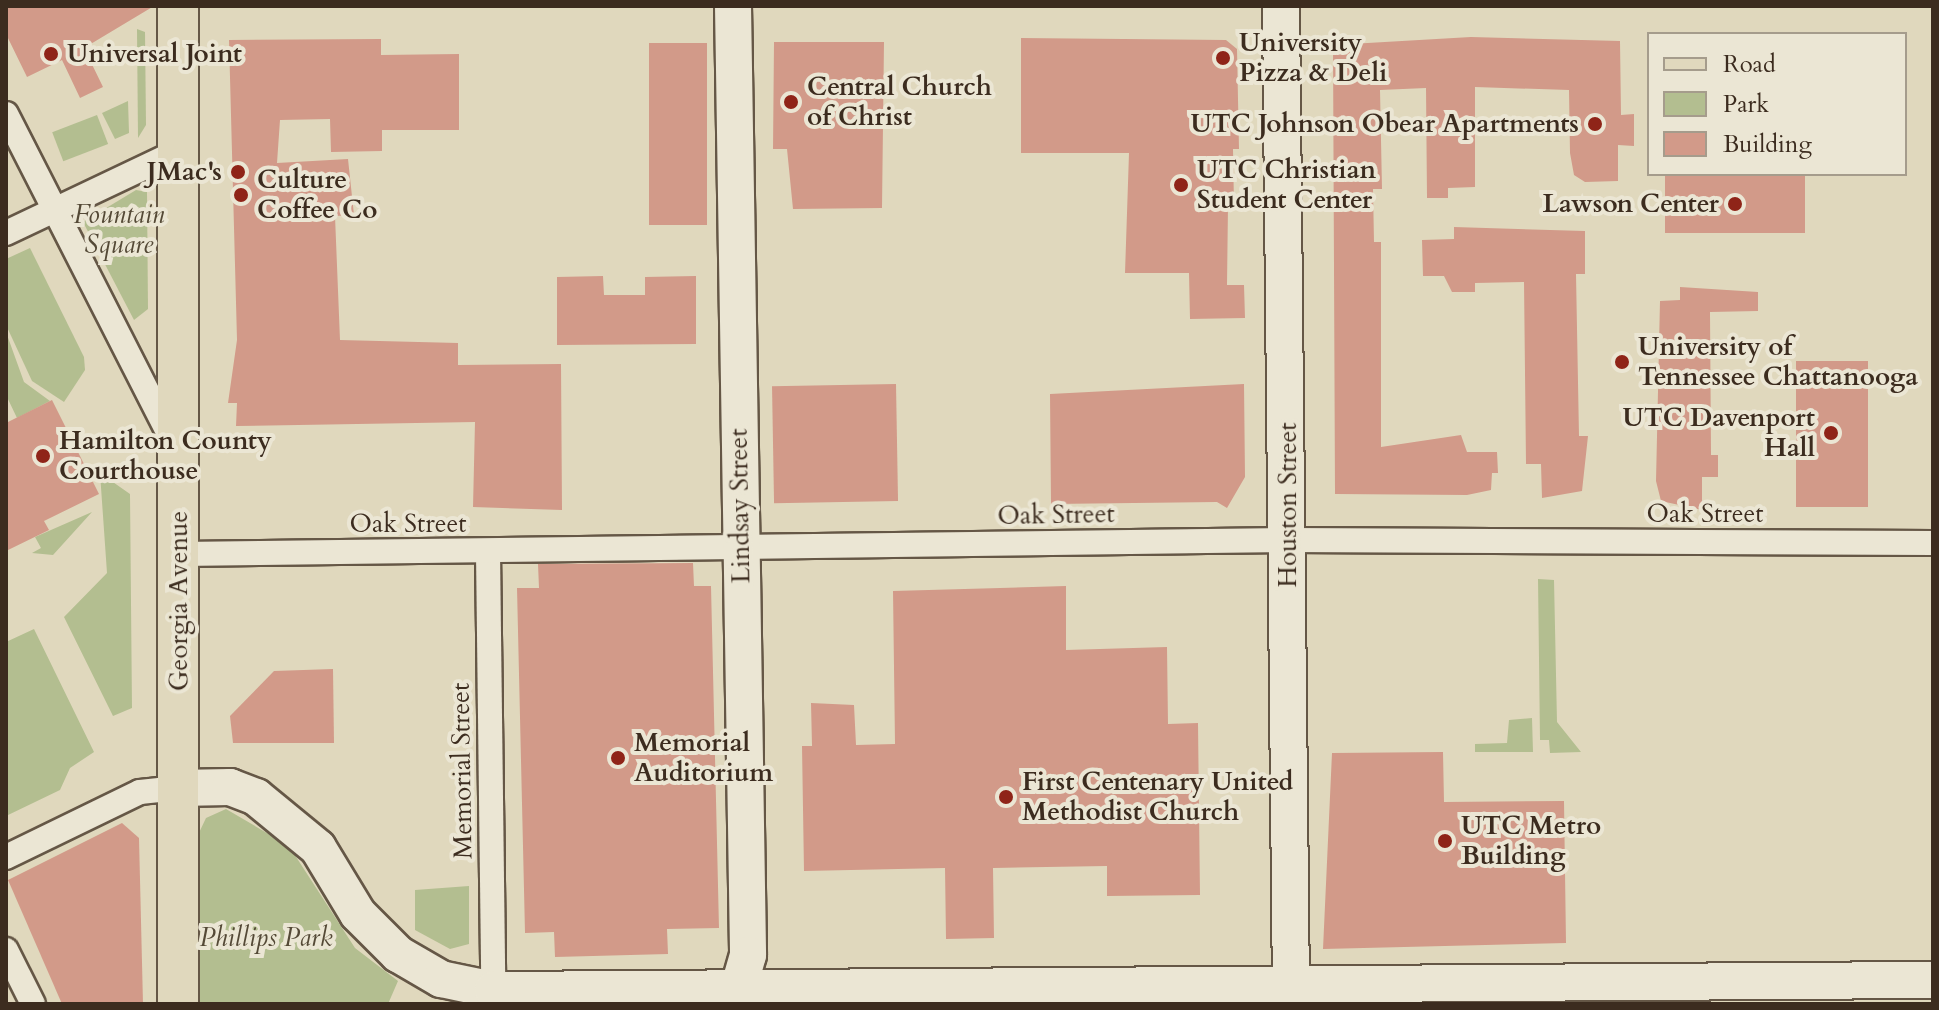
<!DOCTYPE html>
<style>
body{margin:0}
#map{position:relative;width:1939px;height:1010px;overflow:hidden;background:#e0d8bd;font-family:Cardo,serif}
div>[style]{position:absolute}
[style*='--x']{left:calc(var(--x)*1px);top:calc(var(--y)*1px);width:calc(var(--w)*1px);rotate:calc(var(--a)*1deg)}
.green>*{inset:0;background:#b3be90;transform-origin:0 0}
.building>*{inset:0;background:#d29a89;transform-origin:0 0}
.roads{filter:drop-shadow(2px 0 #655746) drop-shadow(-2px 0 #655746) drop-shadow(0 2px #655746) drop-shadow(0 -2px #655746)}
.street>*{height:24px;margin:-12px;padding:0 12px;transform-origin:12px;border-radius:12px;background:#ebe6d4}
.secondary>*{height:36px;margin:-18px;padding:0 18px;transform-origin:18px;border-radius:18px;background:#ebe6d4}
.primary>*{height:40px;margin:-20px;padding:0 20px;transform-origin:20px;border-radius:20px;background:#e0d8bd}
.dots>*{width:22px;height:22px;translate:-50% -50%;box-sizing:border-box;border:4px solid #ebe6d4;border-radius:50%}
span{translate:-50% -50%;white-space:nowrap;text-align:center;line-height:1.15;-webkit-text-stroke:8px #ebe6d4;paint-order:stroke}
.poi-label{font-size:26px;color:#3c2c1f;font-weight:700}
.left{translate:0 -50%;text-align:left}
.right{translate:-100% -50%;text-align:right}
.park-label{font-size:26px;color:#544936;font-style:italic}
.street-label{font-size:26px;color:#3c2c1f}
.frame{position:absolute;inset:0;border:8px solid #3c2c1f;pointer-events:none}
.legend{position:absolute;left:1647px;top:32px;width:260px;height:144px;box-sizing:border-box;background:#ebe6d4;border:2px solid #a59c8c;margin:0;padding:10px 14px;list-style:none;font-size:24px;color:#3c2c1f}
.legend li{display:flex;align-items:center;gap:16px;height:40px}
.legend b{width:40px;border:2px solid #a59c8c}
</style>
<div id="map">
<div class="green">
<div style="clip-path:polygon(137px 29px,145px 32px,146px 125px,138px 138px)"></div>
<div style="clip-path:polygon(128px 101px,129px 133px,115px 139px,102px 113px)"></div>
<div style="left:97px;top:115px;width:31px;height:48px;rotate:69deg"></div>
<div style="clip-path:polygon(136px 190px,147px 192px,148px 309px,134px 320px,83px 222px)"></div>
<div style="clip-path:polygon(30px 248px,84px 357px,85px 370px,64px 402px,32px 381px,6px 325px,6px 259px)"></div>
<div style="clip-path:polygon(6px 332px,24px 382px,50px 401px,17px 418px,6px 395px)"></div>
<div style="clip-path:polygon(100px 473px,130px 494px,132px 708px,113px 716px,64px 617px,107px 573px)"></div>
<div style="clip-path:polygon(92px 512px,53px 555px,32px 553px,41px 548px,35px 537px)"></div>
<div style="clip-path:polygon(1538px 579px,1554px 580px,1557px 722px,1581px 752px,1550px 753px,1549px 740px,1540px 740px)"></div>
<div style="clip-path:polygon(34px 629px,94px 752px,70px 768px,60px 790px,6px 816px,6px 642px)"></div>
<div style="clip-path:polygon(1532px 718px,1533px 752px,1475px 752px,1475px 744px,1507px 743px,1509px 720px)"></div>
<div style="clip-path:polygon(226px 809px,289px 846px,355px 948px,398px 981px,388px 1004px,194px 1004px,197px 837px,206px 818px)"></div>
<div style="clip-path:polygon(469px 886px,469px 944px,450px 949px,415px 930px,415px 890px)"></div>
</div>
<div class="building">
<div style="clip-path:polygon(6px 6px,154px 6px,84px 48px,103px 87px,80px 98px,62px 60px,27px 77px,6px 34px)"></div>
<div style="clip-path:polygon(1471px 37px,1620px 41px,1621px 115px,1634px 114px,1634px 146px,1618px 145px,1618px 181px,1585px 182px,1574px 175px,1570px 153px,1569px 90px,1475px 87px,1475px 187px,1448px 188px,1448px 198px,1427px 198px,1426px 88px,1380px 90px,1382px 189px,1373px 189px,1374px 242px,1381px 242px,1381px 447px,1461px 435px,1467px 452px,1497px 452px,1498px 473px,1492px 473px,1491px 490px,1467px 495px,1335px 494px,1333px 45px)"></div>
<div style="clip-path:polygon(1021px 38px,1226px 40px,1237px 49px,1239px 149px,1233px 149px,1234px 206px,1228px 206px,1227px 285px,1244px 285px,1245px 318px,1190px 319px,1189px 273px,1125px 273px,1129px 153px,1021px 153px)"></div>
<div style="clip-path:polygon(381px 39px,381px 55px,459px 54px,459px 130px,382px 130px,382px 151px,331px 152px,330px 119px,280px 120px,277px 163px,348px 159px,354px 215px,335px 216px,340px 340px,458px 343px,458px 365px,561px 364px,562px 510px,473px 507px,475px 422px,236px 426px,237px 403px,228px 403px,237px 340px,229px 40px)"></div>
<div style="clip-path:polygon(774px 42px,884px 42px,882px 208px,793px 209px,787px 149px,773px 149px)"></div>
<div style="left:649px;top:43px;width:58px;height:182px"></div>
<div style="left:1665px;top:174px;width:140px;height:59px"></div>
<div style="clip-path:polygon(1454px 227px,1585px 231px,1585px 274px,1576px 274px,1579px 436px,1588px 436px,1582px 491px,1542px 498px,1541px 464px,1526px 464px,1524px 282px,1475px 283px,1475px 292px,1452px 292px,1444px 276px,1423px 276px,1422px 240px,1454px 239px)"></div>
<div style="clip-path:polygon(603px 276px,604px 295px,645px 295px,645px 277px,696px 276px,696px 344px,557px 345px,557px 277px)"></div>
<div style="clip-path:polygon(1680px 287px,1758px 292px,1758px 311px,1710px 312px,1711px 455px,1718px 455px,1718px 477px,1702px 477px,1702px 510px,1661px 501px,1656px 481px,1660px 301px,1680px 300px)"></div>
<div style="left:1796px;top:361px;width:72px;height:146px"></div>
<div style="left:896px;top:384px;width:117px;height:124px;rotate:89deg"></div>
<div style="clip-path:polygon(1244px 384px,1245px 477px,1227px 508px,1217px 502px,1051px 504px,1050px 394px)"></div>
<div style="clip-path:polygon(52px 400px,99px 494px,44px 521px,49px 530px,6px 551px,6px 423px)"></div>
<div style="clip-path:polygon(693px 563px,694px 586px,711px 586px,719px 928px,667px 929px,668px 954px,555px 957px,554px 932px,525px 933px,517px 588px,539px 588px,538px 564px)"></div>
<div style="clip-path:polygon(1066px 586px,1066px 650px,1167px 647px,1168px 724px,1198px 723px,1200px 895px,1107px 896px,1107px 866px,993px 868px,994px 938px,946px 939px,945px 868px,804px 871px,802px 746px,812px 746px,811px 703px,854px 705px,856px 745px,895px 744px,893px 591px)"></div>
<div style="clip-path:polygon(333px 669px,334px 743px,233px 743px,230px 716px,274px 671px)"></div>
<div style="clip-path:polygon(1443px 752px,1444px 802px,1564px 801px,1566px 943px,1323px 949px,1332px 753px)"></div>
<div style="clip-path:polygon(122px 823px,139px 838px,143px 1004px,62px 1004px,8px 880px)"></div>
</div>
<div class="roads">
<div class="street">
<div style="--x:6;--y:114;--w:366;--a:63"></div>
<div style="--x:6;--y:233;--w:191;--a:-25.4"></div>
<div style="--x:488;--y:552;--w:438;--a:89.3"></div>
<div style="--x:180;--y:554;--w:1108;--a:-0.72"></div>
<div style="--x:1288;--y:540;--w:645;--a:0.27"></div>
<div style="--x:6;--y:857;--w:149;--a:-25.9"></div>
<div style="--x:140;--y:792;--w:38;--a:-6"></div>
<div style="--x:6;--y:950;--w:60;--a:63.4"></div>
</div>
<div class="secondary">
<div style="--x:733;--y:6;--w:949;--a:89.09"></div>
<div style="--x:748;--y:955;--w:51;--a:105.9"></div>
<div style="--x:1281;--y:6;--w:980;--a:89.42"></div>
<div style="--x:178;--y:788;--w:52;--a:-1.1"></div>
<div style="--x:230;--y:787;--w:28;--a:21"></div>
<div style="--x:256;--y:797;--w:80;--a:39.4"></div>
<div style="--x:318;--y:848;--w:77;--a:58.8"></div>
<div style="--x:358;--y:914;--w:57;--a:45"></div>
<div style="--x:398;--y:954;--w:50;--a:30.2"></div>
<div style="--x:441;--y:979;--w:53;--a:11.9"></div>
<div style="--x:493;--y:990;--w:1440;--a:-0.4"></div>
</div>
<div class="primary">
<div style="--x:178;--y:1004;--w:998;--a:-90"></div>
</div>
</div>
<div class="dots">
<div style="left:51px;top:54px;background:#8f2418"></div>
<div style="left:1223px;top:58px;background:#8f2418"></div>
<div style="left:791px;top:102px;background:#8f2418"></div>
<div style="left:1595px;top:124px;background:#8f2418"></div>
<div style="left:238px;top:172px;background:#8f2418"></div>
<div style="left:1181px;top:185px;background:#8f2418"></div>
<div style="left:241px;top:195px;background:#8f2418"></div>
<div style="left:1735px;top:204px;background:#8f2418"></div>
<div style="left:1622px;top:362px;background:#8f2418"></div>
<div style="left:1831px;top:433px;background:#8f2418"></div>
<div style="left:43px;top:456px;background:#8f2418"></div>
<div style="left:618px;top:758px;background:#8f2418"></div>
<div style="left:1006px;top:797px;background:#8f2418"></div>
<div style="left:1445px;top:841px;background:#8f2418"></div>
</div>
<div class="poi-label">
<span class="left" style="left:1239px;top:58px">University<br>Pizza &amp; Deli</span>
<span class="left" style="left:67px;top:54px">Universal Joint</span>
<span class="left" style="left:807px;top:102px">Central Church<br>of Christ</span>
<span class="right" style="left:1579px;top:124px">UTC Johnson Obear Apartments</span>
<span class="left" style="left:1197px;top:185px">UTC Christian<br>Student Center</span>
<span class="right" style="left:222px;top:172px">JMac's</span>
<span class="left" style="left:257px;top:195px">Culture<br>Coffee Co</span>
<span class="right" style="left:1719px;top:204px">Lawson Center</span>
<span class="left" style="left:1638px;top:362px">University of<br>Tennessee Chattanooga</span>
<span class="right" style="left:1815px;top:433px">UTC Davenport<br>Hall</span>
<span class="left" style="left:59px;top:456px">Hamilton County<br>Courthouse</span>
<span class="left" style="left:634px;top:758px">Memorial<br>Auditorium</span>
<span class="left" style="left:1022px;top:797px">First Centenary United<br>Methodist Church</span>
<span class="left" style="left:1461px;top:841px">UTC Metro<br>Building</span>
</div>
<div class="park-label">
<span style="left:119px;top:230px">Fountain<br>Square</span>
<span style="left:266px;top:938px">Phillips Park</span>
</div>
<div class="street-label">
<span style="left:1288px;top:505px;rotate:-90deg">Houston Street</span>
<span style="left:740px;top:506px;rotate:-91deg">Lindsay Street</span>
<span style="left:1705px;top:514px">Oak Street</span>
<span style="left:1056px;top:515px;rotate:-1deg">Oak Street</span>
<span style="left:408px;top:524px">Oak Street</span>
<span style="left:179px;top:601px;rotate:-90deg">Georgia Avenue</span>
<span style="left:462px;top:771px;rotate:-91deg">Memorial Street</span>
</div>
<div class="frame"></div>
<ul class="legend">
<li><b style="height:10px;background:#e0d8bd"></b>Road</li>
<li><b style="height:22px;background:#b3be90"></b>Park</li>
<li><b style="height:22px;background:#d29a89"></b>Building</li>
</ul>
</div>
